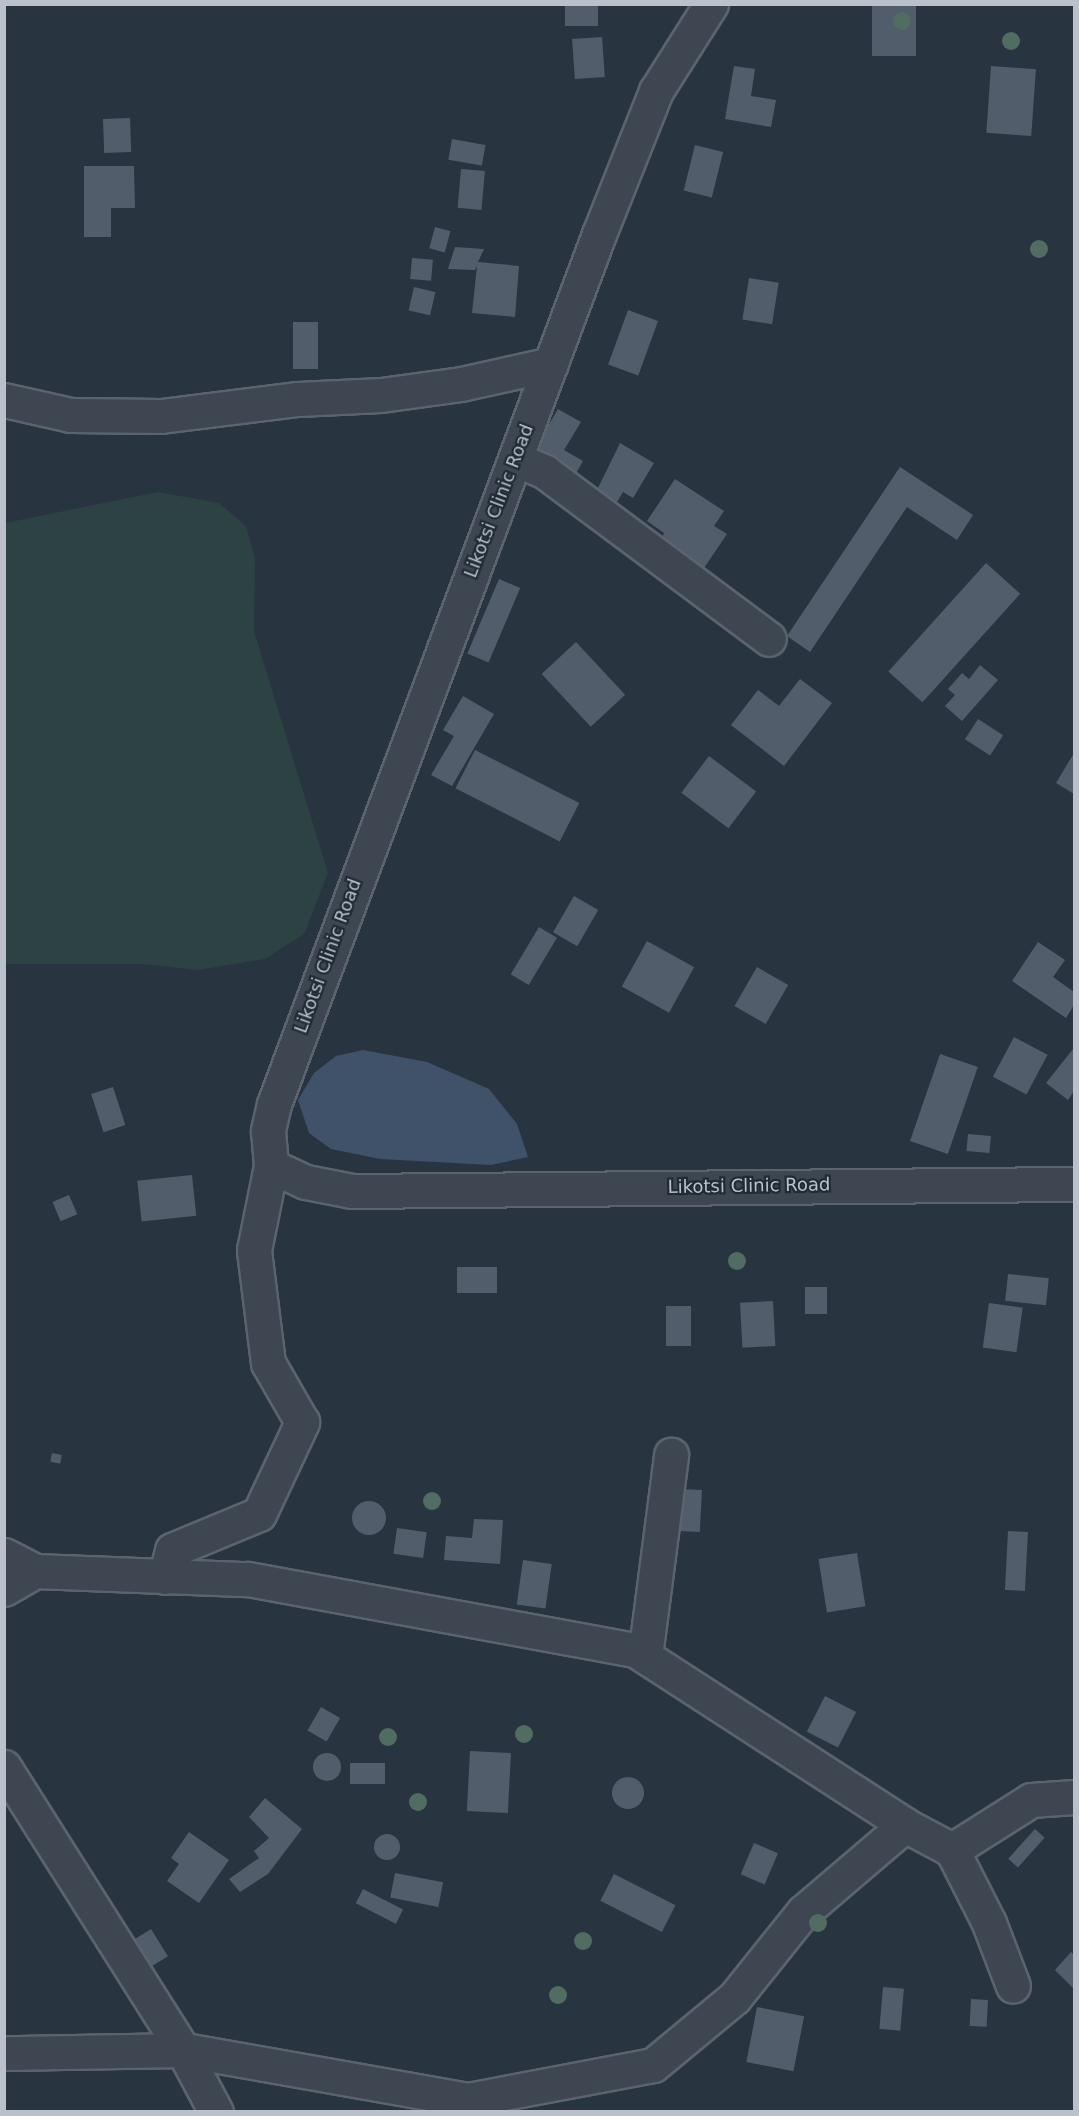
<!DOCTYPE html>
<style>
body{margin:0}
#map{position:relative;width:1079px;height:2116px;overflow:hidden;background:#293441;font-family:"DejaVu Sans",sans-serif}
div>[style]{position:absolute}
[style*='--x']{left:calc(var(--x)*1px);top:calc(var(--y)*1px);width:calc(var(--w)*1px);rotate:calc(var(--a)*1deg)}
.green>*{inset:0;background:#2c4243}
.water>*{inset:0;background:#405269}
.building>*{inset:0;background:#525d6c;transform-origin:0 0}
.round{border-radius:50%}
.roads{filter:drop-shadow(2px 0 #5b646e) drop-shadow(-2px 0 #5b646e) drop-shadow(0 2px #5b646e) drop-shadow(0 -2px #5b646e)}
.minor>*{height:33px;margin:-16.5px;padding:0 16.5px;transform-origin:16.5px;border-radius:16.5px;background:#3d4651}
.trees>*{width:18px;height:18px;margin:-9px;border-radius:50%;background:#516c60}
span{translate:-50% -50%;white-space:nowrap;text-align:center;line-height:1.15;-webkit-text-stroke:4.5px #212b36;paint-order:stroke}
.street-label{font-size:18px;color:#bac1cb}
.frame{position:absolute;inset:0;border:6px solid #bac1cb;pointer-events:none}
</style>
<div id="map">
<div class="green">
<div style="clip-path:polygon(158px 492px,219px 503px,246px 526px,255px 559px,254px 631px,328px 873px,304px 934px,265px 959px,198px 970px,142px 964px,5px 964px,5px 523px)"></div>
</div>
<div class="water">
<div style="clip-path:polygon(363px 1050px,427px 1062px,489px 1089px,517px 1124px,528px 1157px,491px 1165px,380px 1159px,331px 1149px,309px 1133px,298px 1100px,314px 1073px,336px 1056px)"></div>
</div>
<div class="building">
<div style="left:565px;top:4px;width:33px;height:22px"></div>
<div style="left:872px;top:4px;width:44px;height:52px"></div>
<div style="left:602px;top:37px;width:40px;height:30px;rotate:86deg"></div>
<div style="clip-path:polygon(734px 66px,755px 69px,751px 96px,776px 100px,771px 127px,725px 119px)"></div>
<div style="left:991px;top:66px;width:45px;height:67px;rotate:4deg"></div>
<div style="left:130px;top:118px;width:34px;height:27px;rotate:88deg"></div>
<div style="left:452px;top:139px;width:34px;height:21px;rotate:10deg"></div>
<div style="left:695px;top:145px;width:29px;height:47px;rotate:14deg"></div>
<div style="clip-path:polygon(84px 166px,134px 166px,135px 208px,111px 208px,111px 237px,84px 237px)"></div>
<div style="left:461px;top:169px;width:24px;height:39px;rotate:5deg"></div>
<div style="left:435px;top:227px;width:16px;height:22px;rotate:15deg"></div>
<div style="clip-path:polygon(455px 247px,484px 249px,478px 262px,519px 266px,515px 317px,472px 313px,477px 266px,475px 270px,448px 269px)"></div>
<div style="left:412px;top:258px;width:21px;height:21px;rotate:5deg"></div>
<div style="left:749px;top:278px;width:30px;height:42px;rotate:9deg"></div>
<div style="left:414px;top:287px;width:22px;height:24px;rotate:13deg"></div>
<div style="left:628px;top:310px;width:32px;height:58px;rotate:20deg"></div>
<div style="left:293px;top:322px;width:25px;height:47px"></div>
<div style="clip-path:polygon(558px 409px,581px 422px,564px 450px,583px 461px,573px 479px,531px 455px)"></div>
<div style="clip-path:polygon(620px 443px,654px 463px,633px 498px,623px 492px,616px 504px,596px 492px)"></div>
<div style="clip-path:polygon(900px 467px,973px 515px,957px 540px,907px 507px,810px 652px,787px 636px)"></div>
<div style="clip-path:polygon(675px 479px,724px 511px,714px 526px,727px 534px,704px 568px,661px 539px,664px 533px,647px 521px)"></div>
<div style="left:986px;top:563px;width:46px;height:146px;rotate:42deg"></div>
<div style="left:499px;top:579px;width:23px;height:81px;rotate:23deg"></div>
<div style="left:576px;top:642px;width:72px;height:47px;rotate:47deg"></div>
<div style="clip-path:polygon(980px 665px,998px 680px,962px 721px,945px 706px,955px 695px,948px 689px,962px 673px,969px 679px)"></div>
<div style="clip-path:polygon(800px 679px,832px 703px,784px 766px,731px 725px,758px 690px,779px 706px)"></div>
<div style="clip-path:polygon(463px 696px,494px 714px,452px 786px,431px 775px,454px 736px,443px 730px)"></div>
<div style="left:978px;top:719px;width:30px;height:24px;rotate:33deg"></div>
<div style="left:475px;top:750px;width:117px;height:43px;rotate:27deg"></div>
<div style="clip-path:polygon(1074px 753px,1074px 794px,1056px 783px)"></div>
<div style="left:709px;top:756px;width:59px;height:46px;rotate:37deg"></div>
<div style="left:574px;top:896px;width:28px;height:42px;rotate:30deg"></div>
<div style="left:539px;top:927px;width:21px;height:55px;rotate:31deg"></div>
<div style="left:647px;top:941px;width:54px;height:52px;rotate:29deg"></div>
<div style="clip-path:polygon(1038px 942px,1065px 960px,1053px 977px,1074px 992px,1074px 1005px,1066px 1018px,1012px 981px)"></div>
<div style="left:757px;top:967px;width:36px;height:45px;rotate:30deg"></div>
<div style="left:1014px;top:1037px;width:38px;height:45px;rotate:28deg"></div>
<div style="clip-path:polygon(1073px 1049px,1074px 1091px,1068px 1100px,1046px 1083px)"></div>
<div style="left:940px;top:1054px;width:40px;height:92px;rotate:19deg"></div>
<div style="left:113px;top:1087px;width:40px;height:23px;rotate:72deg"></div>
<div style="left:968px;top:1134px;width:23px;height:17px;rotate:5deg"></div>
<div style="left:192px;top:1175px;width:41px;height:55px;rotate:84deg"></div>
<div style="left:69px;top:1195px;width:21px;height:18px;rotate:67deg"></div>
<div style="left:457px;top:1267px;width:40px;height:26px"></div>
<div style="left:1008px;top:1274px;width:41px;height:27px;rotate:6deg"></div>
<div style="left:805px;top:1287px;width:22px;height:27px"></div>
<div style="left:773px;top:1301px;width:45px;height:33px;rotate:87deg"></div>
<div style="left:989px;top:1303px;width:34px;height:45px;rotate:8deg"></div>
<div style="left:666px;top:1306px;width:25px;height:40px"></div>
<div style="left:52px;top:1453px;width:10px;height:9px;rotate:11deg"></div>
<div style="left:681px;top:1489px;width:21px;height:42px;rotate:3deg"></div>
<div class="round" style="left:352px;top:1501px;width:34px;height:34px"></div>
<div style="clip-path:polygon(474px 1519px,503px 1520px,500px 1564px,444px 1560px,446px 1536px,472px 1538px)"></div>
<div style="left:397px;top:1528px;width:30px;height:26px;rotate:8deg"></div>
<div style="left:1008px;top:1531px;width:20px;height:59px;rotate:3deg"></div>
<div style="left:857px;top:1553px;width:54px;height:39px;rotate:81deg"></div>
<div style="left:523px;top:1560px;width:29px;height:45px;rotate:8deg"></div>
<div style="left:825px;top:1696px;width:35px;height:40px;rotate:27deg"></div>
<div style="left:321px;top:1707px;width:22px;height:27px;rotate:30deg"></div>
<div style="left:470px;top:1751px;width:41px;height:60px;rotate:3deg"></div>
<div class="round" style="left:313px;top:1753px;width:28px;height:28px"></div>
<div style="left:350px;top:1763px;width:35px;height:21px"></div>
<div class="round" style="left:612px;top:1777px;width:32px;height:32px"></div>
<div style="clip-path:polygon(265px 1798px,302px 1829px,268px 1874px,240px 1892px,229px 1879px,259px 1858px,254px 1851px,269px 1838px,249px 1817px)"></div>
<div style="left:1035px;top:1829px;width:13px;height:40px;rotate:42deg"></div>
<div style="clip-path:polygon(189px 1832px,229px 1860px,199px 1903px,167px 1881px,179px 1864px,171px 1858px)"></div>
<div class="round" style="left:374px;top:1834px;width:26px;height:26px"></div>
<div style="left:754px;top:1843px;width:26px;height:34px;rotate:23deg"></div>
<div style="left:395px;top:1873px;width:49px;height:25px;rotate:11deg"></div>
<div style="left:614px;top:1874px;width:69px;height:30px;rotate:27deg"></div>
<div style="left:363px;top:1889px;width:45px;height:16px;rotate:27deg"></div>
<div style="left:151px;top:1929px;width:32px;height:22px;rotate:58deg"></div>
<div style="clip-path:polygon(1071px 1952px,1074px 1955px,1074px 1989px,1055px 1970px)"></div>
<div style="left:883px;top:1987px;width:21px;height:42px;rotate:5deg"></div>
<div style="left:971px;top:1999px;width:17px;height:27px;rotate:3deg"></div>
<div style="left:757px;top:2007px;width:48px;height:56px;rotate:11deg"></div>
</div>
<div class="roads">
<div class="minor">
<div style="--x:711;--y:4;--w:103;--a:122.3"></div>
<div style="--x:656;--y:91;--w:154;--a:111.7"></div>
<div style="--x:599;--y:234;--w:929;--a:110.48"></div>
<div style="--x:274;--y:1104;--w:28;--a:103"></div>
<div style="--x:268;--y:1131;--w:35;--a:85"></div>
<div style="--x:271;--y:1166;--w:38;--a:25"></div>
<div style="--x:306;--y:1182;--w:47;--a:11.1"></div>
<div style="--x:352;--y:1191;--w:722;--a:-0.56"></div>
<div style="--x:4;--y:400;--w:69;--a:12.6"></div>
<div style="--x:71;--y:415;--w:90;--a:0.6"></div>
<div style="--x:161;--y:416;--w:138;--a:-7.1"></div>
<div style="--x:298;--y:399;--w:83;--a:-2.8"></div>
<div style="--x:381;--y:395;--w:81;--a:-7.8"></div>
<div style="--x:461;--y:384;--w:92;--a:-12.5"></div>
<div style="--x:515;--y:459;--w:33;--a:23"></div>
<div style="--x:545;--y:472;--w:279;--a:36.7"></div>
<div style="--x:4;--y:1555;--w:35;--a:27"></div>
<div style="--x:35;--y:1571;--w:213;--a:2.2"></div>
<div style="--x:248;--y:1579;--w:393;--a:10.4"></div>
<div style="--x:635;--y:1650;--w:322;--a:32.9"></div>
<div style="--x:905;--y:1825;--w:134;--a:139.5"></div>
<div style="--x:803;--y:1912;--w:110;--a:128.7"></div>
<div style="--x:734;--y:1998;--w:105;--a:140.4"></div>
<div style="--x:653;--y:2065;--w:188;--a:169.3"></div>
<div style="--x:468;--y:2100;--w:289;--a:-170"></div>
<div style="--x:183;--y:2050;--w:179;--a:179"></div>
<div style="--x:165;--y:1577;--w:28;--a:-75"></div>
<div style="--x:172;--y:1550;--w:94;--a:-22.5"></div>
<div style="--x:259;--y:1514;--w:102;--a:-64.9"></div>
<div style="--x:302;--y:1422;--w:68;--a:-120"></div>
<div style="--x:268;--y:1363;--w:114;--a:-97.1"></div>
<div style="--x:254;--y:1250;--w:86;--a:-78.6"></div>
<div style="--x:4;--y:1589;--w:36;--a:-30"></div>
<div style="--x:645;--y:1656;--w:203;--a:-82.6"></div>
<div style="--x:4;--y:1767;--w:335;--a:57.7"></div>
<div style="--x:183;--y:2050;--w:70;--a:62"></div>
<div style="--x:905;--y:1825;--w:53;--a:28"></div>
<div style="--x:952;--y:1850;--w:82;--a:63.1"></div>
<div style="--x:989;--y:1923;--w:67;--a:69.1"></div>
<div style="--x:952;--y:1850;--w:93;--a:-32.3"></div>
<div style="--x:1031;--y:1800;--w:43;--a:-4"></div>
</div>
</div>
<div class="trees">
<div style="left:902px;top:21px"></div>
<div style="left:1011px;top:41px"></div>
<div style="left:1039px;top:249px"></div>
<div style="left:737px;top:1261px"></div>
<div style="left:432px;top:1501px"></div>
<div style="left:524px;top:1734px"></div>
<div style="left:388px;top:1737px"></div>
<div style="left:418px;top:1802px"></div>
<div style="left:818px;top:1923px"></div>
<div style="left:583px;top:1941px"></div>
<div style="left:558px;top:1995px"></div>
</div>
<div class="street-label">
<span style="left:499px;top:501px;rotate:-69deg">Likotsi Clinic Road</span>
<span style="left:328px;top:956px;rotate:-70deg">Likotsi Clinic Road</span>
<span style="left:749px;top:1186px;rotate:-1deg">Likotsi Clinic Road</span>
</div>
<div class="frame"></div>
</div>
